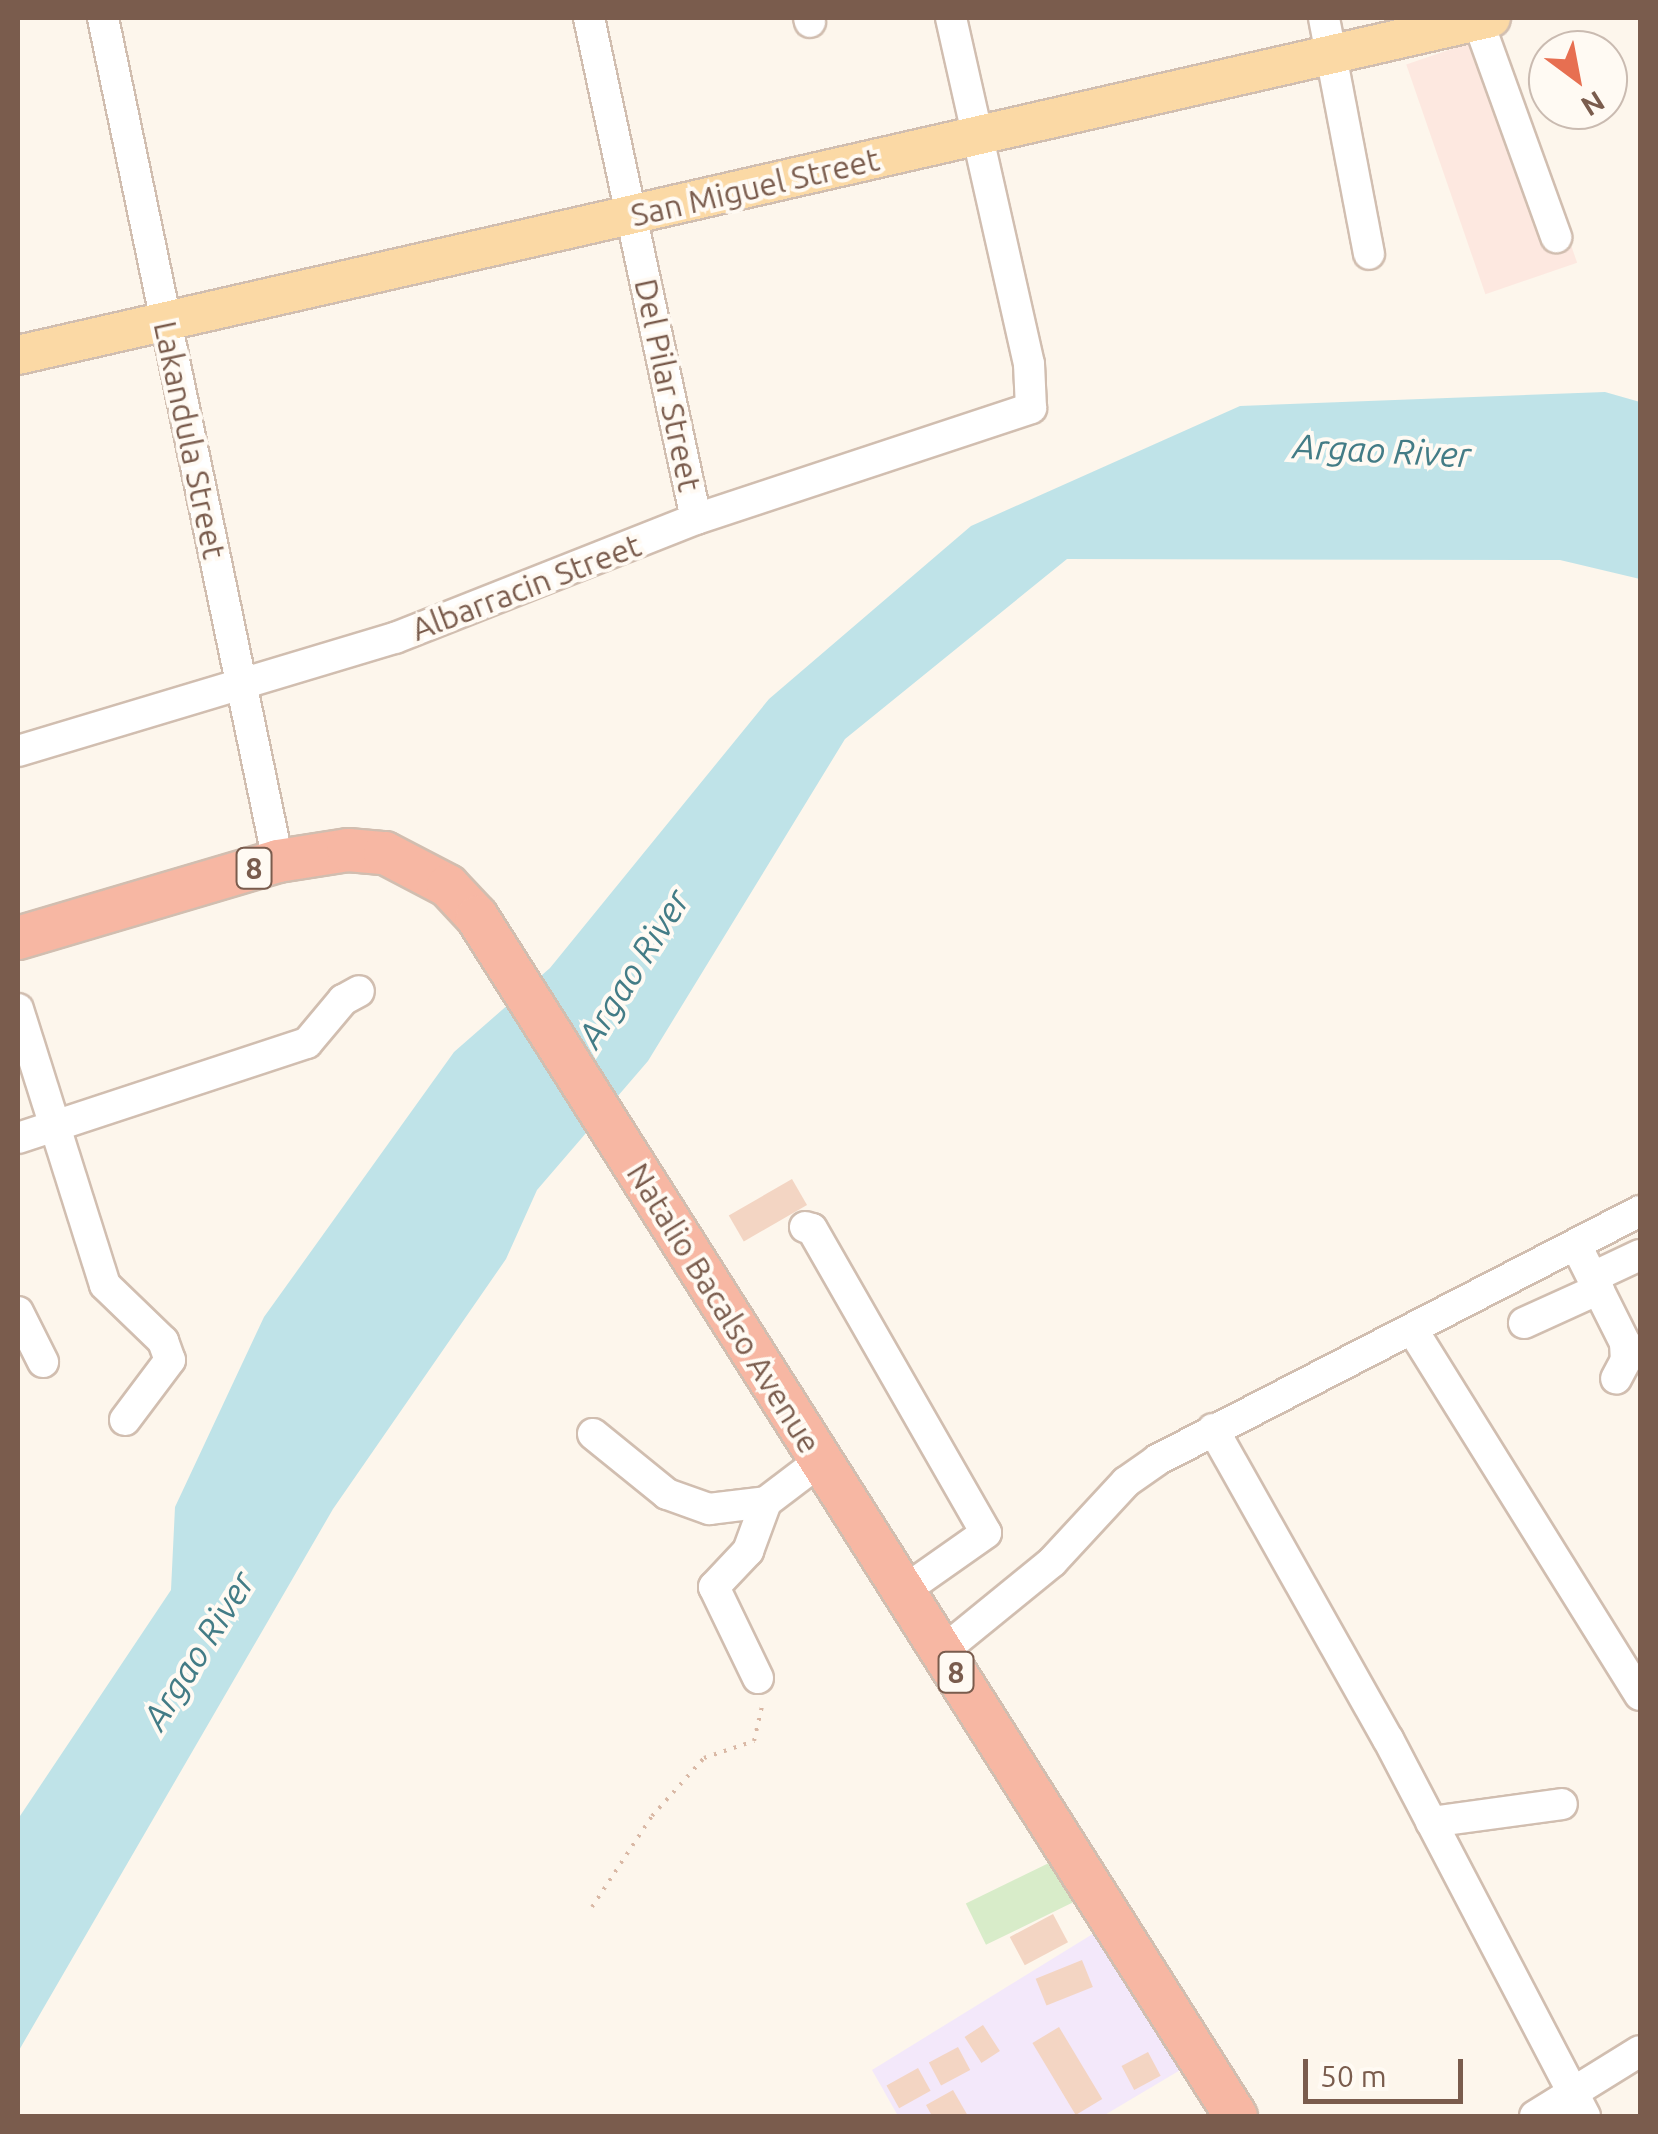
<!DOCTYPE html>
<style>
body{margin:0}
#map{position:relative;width:1658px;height:2134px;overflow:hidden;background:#fdf6ec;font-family:Ubuntu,sans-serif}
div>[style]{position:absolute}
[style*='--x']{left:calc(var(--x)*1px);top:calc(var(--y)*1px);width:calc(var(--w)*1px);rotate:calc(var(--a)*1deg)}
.commercial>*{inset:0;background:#fde8e0;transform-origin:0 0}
.education>*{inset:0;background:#f3e8fa}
.green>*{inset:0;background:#d8ecc9;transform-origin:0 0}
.water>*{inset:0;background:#bfe3e8}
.building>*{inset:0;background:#f3d5c3;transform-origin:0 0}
.path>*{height:4px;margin-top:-2px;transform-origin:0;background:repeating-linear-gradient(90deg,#d9b8a5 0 2.5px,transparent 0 10.5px)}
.roads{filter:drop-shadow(2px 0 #d1beb0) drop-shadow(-2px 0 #d1beb0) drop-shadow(0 2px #d1beb0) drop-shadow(0 -2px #d1beb0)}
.minor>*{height:30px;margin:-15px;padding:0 15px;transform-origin:15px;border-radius:15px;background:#fff}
.major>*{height:38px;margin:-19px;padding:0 19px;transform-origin:19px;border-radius:19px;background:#fbd9a5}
.highway>*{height:42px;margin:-21px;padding:0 21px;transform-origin:21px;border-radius:21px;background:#f7b7a3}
span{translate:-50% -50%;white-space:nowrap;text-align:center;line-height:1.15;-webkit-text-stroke:8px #fffaf3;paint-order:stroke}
.shield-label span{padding:2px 8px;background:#fffaf3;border:2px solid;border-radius:8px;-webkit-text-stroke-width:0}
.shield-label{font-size:30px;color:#7a5c4d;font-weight:700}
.street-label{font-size:32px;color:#7a5c4d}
.water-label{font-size:35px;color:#437c86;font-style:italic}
.frame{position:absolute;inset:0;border:20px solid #7a5c4d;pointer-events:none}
.north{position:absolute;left:1528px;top:30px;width:100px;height:100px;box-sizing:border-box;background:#fffaf3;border:2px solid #cabbb1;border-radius:50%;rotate:148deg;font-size:28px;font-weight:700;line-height:40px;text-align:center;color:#7a5c4d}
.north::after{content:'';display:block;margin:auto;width:35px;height:45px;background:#e76f51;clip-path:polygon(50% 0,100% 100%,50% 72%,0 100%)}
.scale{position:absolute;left:1303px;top:2059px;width:160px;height:45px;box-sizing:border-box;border:5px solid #7a5c4d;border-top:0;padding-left:12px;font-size:30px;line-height:35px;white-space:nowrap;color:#7a5c4d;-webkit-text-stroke:8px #fffaf3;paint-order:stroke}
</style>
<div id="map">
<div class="commercial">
<div style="left:1498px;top:33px;width:243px;height:97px;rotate:71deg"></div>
</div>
<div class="education">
<div style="clip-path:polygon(1104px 1927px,1187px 2066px,1103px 2116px,898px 2116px,872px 2070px)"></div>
</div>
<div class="green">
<div style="left:1053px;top:1861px;width:46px;height:97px;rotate:64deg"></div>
</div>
<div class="water">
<div style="clip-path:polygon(1605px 392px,1640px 402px,1640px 579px,1560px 560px,1067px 559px,845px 739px,648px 1061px,537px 1190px,506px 1259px,333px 1509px,18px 2052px,18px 1819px,171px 1590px,175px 1507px,264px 1317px,454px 1052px,550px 968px,769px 699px,971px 526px,1240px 406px)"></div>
</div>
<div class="building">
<div style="left:792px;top:1179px;width:30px;height:73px;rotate:60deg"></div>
<div style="left:1053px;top:1914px;width:32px;height:49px;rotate:62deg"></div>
<div style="left:1082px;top:1960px;width:29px;height:50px;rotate:68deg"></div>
<div style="left:983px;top:2025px;width:31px;height:22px;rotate:57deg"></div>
<div style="left:1059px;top:2027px;width:84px;height:31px;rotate:59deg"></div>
<div style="left:958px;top:2047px;width:26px;height:33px;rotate:62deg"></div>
<div style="left:1148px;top:2052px;width:27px;height:30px;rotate:62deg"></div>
<div style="left:918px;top:2068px;width:26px;height:36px;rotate:61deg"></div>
<div style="clip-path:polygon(953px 2090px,968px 2116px,932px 2116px,926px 2105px)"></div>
</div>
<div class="path">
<div style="--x:592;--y:1907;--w:109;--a:-56.6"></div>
<div style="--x:652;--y:1816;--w:78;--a:-48.1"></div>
<div style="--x:704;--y:1758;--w:53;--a:-18.8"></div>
<div style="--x:754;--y:1741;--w:40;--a:-77"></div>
</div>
<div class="roads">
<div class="minor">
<div style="--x:103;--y:18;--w:861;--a:78.27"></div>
<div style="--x:589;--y:18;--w:512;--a:77.94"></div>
<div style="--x:809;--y:18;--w:4;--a:76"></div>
<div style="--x:1324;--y:18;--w:240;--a:79.2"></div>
<div style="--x:1478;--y:21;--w:230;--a:70.1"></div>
<div style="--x:18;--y:751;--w:394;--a:-16.7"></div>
<div style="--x:395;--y:638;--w:324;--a:-21.6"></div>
<div style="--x:696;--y:519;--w:353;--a:-18.3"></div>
<div style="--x:1031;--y:408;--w:44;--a:-92.6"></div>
<div style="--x:1029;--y:364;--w:355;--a:-102.7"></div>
<div style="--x:18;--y:1009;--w:289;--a:72.5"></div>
<div style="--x:105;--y:1285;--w:81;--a:44"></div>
<div style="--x:163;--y:1341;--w:20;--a:70"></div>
<div style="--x:170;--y:1360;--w:75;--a:126.9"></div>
<div style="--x:18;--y:1138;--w:304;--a:-18.2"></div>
<div style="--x:307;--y:1043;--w:56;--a:-50.1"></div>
<div style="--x:343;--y:1000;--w:18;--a:-29"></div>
<div style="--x:805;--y:1227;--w:7;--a:16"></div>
<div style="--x:812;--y:1229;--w:350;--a:60.2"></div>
<div style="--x:986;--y:1533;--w:99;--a:144.9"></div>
<div style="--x:1576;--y:1245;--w:110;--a:63.4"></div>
<div style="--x:1625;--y:1343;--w:17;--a:87"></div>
<div style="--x:1626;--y:1360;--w:21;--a:118"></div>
<div style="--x:1593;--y:1277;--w:52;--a:-25.1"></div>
<div style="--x:18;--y:1312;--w:56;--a:63.4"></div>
<div style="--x:1524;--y:1323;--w:82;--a:-24.4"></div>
<div style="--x:1412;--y:1329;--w:431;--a:58.1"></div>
<div style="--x:1213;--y:1429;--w:356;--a:60.6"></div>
<div style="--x:1388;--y:1739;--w:425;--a:62.4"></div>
<div style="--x:593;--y:1434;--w:95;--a:39"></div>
<div style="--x:667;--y:1494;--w:45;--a:19.7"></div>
<div style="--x:709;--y:1509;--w:57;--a:-7"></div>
<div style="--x:943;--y:1651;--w:141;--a:-39.2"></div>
<div style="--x:1052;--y:1562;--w:109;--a:-47.2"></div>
<div style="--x:1126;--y:1482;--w:38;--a:-35"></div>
<div style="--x:1157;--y:1460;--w:543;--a:-27.27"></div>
<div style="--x:758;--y:1678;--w:101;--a:-115.8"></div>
<div style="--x:714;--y:1587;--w:50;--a:-46.6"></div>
<div style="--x:748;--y:1551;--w:52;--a:-69.8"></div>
<div style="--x:766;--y:1502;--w:68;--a:-37.2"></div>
<div style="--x:1431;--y:1822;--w:132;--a:-7.8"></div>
<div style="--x:1535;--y:2116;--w:123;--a:-31.8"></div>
</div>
<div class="major">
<div style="--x:18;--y:355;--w:1511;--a:-12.89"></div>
</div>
<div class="highway">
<div style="--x:18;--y:938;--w:271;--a:-16.5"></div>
<div style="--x:278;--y:861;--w:71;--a:-8.9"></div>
<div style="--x:348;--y:850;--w:37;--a:5"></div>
<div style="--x:385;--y:853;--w:71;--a:27.6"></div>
<div style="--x:448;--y:886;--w:42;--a:46.9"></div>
<div style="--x:477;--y:917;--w:1419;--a:57.67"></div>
</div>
</div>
<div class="shield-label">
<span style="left:254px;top:868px">8</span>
<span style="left:956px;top:1672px">8</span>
</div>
<div class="street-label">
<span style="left:755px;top:187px;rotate:-13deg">San Miguel Street</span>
<span style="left:668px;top:385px;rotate:78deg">Del Pilar Street</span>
<span style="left:190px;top:440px;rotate:78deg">Lakandula Street</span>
<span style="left:526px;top:587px;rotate:-21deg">Albarracin Street</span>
<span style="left:724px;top:1308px;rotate:58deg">Natalio Bacalso Avenue</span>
</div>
<div class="water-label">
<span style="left:1382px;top:450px;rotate:3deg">Argao River</span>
<span style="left:633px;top:968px;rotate:-58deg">Argao River</span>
<span style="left:198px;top:1650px;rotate:-58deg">Argao River</span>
</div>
<div class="frame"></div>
<div class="north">N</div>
<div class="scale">50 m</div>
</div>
